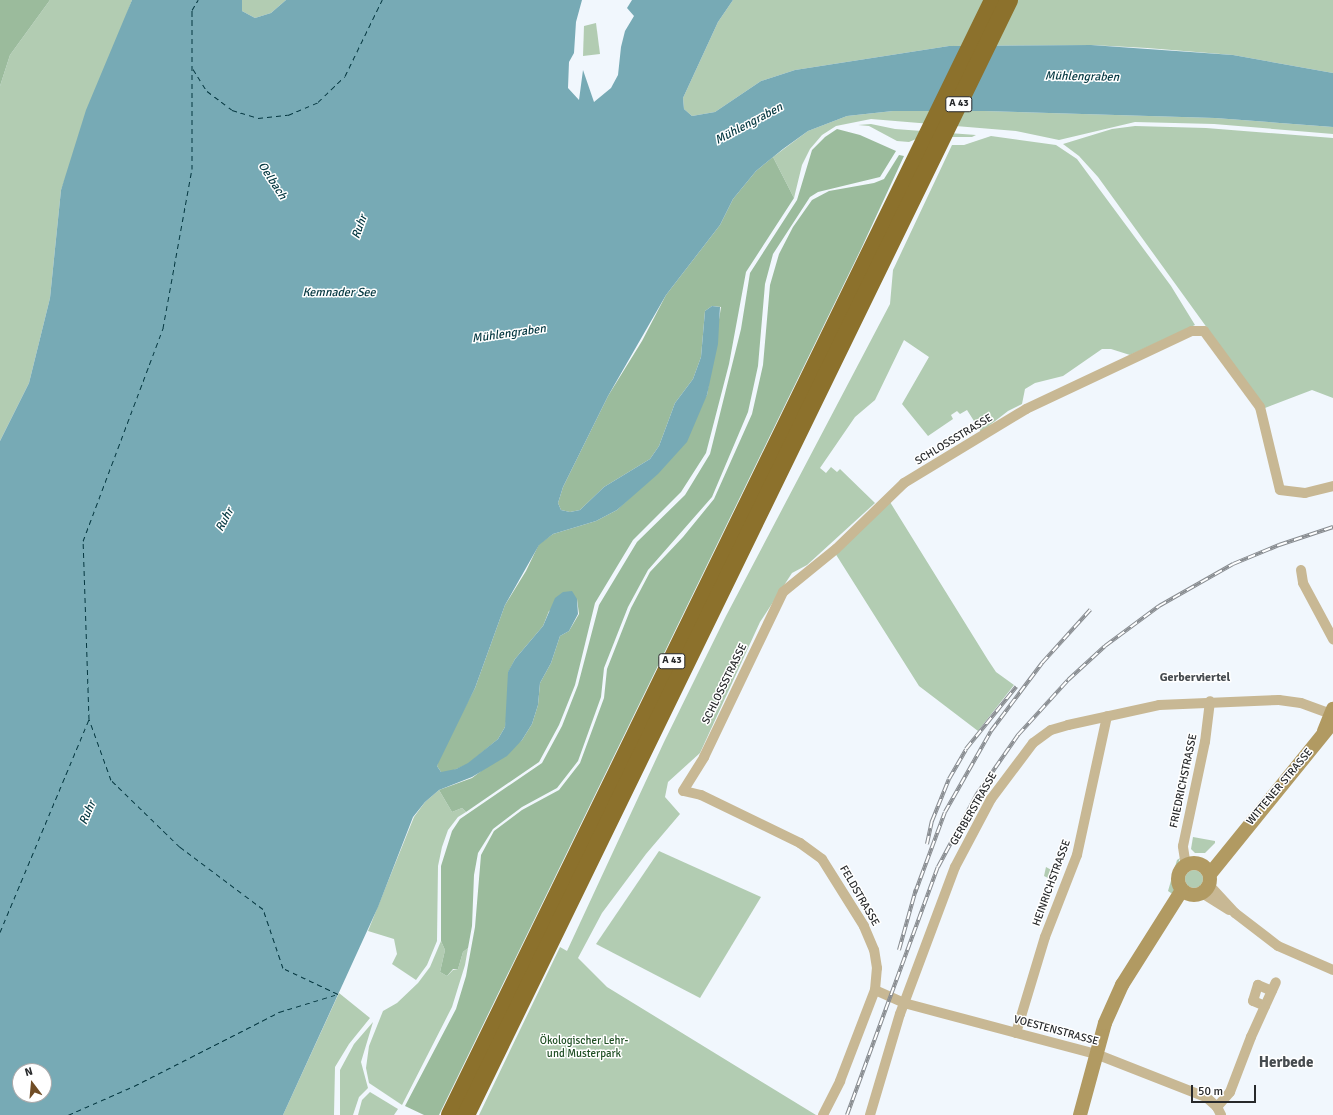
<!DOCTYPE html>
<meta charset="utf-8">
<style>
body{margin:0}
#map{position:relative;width:1333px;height:1115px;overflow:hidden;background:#f1f7fd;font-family:Signika,sans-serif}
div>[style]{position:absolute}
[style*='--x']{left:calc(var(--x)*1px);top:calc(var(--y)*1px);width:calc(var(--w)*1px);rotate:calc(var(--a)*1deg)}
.green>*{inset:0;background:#b2ccb2}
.round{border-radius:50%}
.forest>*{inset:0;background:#9bbb9c}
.water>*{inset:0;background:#77aab5}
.ferry>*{height:1px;margin-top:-0.5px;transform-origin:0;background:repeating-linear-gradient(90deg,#043740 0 5px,transparent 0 9px)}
.minor>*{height:10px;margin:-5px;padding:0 5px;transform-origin:5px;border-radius:5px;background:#c8b894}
.secondary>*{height:14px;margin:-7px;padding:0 7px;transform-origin:7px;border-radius:7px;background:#b19a62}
.secondary>.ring{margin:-7px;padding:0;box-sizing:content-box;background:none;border:14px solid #b19a62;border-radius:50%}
.motorway>*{height:18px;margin:-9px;padding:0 9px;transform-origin:9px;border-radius:9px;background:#8c712c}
.rail>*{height:4px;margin-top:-2px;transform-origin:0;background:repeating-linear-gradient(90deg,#fff 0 8px,#888c90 0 16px);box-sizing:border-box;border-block:1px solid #888c90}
span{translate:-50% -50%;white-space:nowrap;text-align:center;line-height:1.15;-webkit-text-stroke:3px #fff;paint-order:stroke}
.shield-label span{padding:1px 3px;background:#fff;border:1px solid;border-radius:3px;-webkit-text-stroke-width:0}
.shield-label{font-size:10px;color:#27292b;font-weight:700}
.street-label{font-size:11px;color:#27292b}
.park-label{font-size:11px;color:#204f24}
.water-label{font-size:12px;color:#043740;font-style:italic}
.neighbourhood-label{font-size:12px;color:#464b4f;font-weight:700}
.district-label{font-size:15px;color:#464b4f;font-weight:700}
.north{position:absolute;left:12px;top:1063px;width:40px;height:40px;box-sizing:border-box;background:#fff;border:1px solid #a9a9aa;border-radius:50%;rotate:344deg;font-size:11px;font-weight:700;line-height:16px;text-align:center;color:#27292b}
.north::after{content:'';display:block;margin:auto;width:14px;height:18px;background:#704d26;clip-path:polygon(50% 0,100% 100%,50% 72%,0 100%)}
.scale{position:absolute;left:1191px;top:1085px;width:65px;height:18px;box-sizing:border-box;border:2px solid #27292b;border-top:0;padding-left:5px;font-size:12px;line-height:14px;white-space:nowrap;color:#27292b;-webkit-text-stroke:3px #fff;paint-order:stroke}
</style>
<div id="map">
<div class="green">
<div style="clip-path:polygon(50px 0,132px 0,61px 190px,50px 298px,29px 383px,0 441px,0 86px,10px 55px)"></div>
<div style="clip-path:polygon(242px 0,286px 0,271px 13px,255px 18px,242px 11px)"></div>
<div style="clip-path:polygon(733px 0,1333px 0,1333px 73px,1233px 55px,1147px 48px,1091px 45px,949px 46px,795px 70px,761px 81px,715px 112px,692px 116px,684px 109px,683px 98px,718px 22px)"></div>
<div style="clip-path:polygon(596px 23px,600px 54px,583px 56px,584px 26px)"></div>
<div style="clip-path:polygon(893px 111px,984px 111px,1215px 118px,1333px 127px,1333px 134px,1214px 124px,1135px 122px,1059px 140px,1016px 131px,871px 119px,836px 126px,822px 135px,810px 149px,802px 165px,794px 198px,773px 157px,808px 131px,847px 116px)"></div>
<div style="clip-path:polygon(871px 124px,895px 129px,976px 135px,972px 137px,921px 137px,909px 142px,897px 141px,869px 126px,858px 125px)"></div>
<div style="clip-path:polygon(1135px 126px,1206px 128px,1333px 138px,1333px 398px,1312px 390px,1265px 408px,1098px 177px,1079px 156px,1063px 144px,1112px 129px)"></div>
<div style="clip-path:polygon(991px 136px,1056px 145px,1077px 159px,1171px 286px,1195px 325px,1130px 355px,1111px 349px,1102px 349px,1063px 376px,1035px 383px,1025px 389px,1022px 404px,1008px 411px,981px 432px,967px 410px,960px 414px,957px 411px,951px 415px,953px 419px,928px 436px,902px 404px,929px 357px,904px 340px,875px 400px,855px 417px,820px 468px,826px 473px,831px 467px,837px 472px,840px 469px,875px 503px,807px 565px,792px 573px,760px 622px,700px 753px,668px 782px,665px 797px,680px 814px,646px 854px,602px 913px,578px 958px,607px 987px,816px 1115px,479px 1115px,560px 947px,567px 951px,664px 742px,726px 616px,890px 304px,893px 270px,952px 145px,964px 145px)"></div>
<div style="clip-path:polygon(890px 502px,988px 660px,996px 672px,1014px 685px,978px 731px,919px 686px,835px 553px)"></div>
<div style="clip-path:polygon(439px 790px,452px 812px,462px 808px,466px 812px,458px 817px,448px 830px,442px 847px,438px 866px,437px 941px,427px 965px,416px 980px,392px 964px,397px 954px,394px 939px,368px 931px,414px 817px,425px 802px)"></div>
<div style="clip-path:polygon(1193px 837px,1215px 841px,1215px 843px,1205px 853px,1195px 853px,1191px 849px)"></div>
<div style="clip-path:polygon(659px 851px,761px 897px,700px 998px,596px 944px)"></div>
<div style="clip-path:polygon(1180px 858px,1175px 875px,1174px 895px,1168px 891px,1177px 860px)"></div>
<div style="clip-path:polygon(1046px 867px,1055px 872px,1048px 878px,1044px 876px)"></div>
<div class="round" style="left:1185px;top:870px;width:18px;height:18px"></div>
<div style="clip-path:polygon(441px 941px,445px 950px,440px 972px,447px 976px,453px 970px,458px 969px,463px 952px,468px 948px,465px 965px,452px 1007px,402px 1105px,369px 1083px,366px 1068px,369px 1046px,383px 1011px,397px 1003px,418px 983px,430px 967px)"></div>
<div style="clip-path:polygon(339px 993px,370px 1018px,349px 1044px,335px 1067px,334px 1115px,283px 1115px)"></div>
<div style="clip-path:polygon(373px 1022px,361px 1062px,368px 1088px,359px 1097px,353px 1115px,340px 1115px,340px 1070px,354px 1044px)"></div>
<div style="clip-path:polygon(370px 1092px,398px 1109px,394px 1115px,358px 1115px,362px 1100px)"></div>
</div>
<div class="forest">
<div style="clip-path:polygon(0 0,50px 0,10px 55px,0 86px)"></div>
<div style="clip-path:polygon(837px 129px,860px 135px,896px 151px,880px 177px,818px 192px,810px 197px,773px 254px,765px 284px,758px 366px,748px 412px,712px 497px,648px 570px,628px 607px,604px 668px,601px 697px,578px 761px,557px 788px,522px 807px,493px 829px,478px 853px,474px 875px,472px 926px,468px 948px,463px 952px,458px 969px,453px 969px,447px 976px,440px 972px,445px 950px,441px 941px,441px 866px,452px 831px,460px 819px,542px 763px,562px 726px,578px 685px,599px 605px,637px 542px,685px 495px,710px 454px,741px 329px,750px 273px,797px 200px,812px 150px,825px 137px)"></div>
<div style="clip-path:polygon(899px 155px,904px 156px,861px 249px,439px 1115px,424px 1115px,405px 1106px,456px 1009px,466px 976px,475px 927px,481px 855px,494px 831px,522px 810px,559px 790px,580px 763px,604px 698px,607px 669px,631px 608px,650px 572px,683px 537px,714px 499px,752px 414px,763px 365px,770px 285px,779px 254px,793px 227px,812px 200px,829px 191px,874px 183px,884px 179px)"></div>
<div style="clip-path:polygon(773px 157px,794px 198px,746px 272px,729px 364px,706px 453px,681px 492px,633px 540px,595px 603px,575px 685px,559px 725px,539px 762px,466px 812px,462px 808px,452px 812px,439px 790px,472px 778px,522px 740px,532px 724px,538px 705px,540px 683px,551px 663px,560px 636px,569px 631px,579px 614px,577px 599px,549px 611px,543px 626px,515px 659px,508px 673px,508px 711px,505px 727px,498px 739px,468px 764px,447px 773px,441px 772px,437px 766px,439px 757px,475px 688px,505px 605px,526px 571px,539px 544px,553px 534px,596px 521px,617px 510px,635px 493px,707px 395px,721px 307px,712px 306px,705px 311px,701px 357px,693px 379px,675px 403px,659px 446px,650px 459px,604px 487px,580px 510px,570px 512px,561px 510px,558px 503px,563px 487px,608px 396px,642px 341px,666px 295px,720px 225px,733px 199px,756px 171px)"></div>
</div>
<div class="water">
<div style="clip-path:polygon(evenodd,132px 0,242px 0,242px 11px,255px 18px,271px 13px,286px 0,582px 0,576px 22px,574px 53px,569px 62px,568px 88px,579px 100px,583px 70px,594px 102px,611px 88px,618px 75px,621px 47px,625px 31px,634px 16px,627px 8px,632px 0,733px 0,718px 22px,683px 98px,684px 109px,692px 116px,715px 112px,761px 81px,795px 70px,949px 46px,1091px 45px,1233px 55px,1333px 73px,1333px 127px,1215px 118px,984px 111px,893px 111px,847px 116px,808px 131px,783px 149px,756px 171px,733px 199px,720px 225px,666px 295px,608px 396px,563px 487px,558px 503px,561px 510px,570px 512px,580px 510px,604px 487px,650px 459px,659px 446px,675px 403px,693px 379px,701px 357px,705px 311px,712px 306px,720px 307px,718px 344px,707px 395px,687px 442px,658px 474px,617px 510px,596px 521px,553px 534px,539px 545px,505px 605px,475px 688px,437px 766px,441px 772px,456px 769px,468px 763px,498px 739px,505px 727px,508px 672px,515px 659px,543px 626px,555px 598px,563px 592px,572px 591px,577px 599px,578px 614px,569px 631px,560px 636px,551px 663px,540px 683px,538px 705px,532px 724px,522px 740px,507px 756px,472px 777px,439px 790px,425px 802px,413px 817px,378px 907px,283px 1115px,0 1115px,0 441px,29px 383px,50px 298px,61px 190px,86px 110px,132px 0,20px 1071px,44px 1071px,44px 1095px,20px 1095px,20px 1071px)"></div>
</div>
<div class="ferry">
<div style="--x:193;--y:69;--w:26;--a:58"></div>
<div style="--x:207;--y:91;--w:31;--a:37"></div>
<div style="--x:232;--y:110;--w:27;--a:17"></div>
<div style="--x:258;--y:118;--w:30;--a:-6"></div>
<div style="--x:288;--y:115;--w:33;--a:-23"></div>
<div style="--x:318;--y:102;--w:37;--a:-44"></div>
<div style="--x:345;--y:76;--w:85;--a:-64"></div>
<div style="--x:0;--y:932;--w:231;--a:-67.3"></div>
<div style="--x:68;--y:1115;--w:72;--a:-23.7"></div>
<div style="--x:134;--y:1086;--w:163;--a:-27"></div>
<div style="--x:279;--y:1012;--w:62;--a:-17"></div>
<div style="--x:338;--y:994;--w:61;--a:-154.7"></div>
<div style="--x:283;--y:968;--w:62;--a:-108.7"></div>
<div style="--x:263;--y:909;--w:104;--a:-143.2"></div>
<div style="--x:180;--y:847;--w:96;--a:-135.8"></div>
<div style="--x:111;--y:780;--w:65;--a:-109.8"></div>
<div style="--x:89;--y:719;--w:178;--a:-91.9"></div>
<div style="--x:83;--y:541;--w:228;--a:-69.4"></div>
<div style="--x:163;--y:328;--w:162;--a:-79.7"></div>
<div style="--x:192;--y:169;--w:159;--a:-90"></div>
<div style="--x:192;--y:10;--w:12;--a:-59"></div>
</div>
<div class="minor">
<div style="--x:1301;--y:570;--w:13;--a:81"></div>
<div style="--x:1303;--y:583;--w:64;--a:61.8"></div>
<div style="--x:1186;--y:866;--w:20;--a:-99"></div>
<div style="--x:1183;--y:846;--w:106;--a:-78.1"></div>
<div style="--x:1205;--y:742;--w:41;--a:-83"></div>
<div style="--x:1209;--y:885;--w:38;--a:47"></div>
<div style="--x:1235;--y:913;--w:54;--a:37.5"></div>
<div style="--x:1278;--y:946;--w:60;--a:23.6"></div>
<div style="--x:1202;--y:893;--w:32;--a:32"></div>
<div style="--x:875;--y:990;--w:32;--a:24"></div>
<div style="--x:904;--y:1003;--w:199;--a:14.9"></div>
<div style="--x:1096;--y:1054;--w:118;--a:21.4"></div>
<div style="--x:1206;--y:1097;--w:15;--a:42"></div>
<div style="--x:1217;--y:1107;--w:9;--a:63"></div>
<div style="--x:1265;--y:1006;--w:13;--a:-157"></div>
<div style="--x:1253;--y:1001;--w:17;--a:-73"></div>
<div style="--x:1258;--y:985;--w:15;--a:23"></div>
<div style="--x:1016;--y:1033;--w:100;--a:-73.2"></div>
<div style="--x:1045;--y:937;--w:88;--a:-68.7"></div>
<div style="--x:1077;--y:855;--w:142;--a:-77.8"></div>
<div style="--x:1217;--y:1107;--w:20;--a:-49"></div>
<div style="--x:1230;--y:1092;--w:59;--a:-69.1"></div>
<div style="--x:1251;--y:1037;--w:60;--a:-65.6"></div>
<div style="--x:823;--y:1115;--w:38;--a:-63"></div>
<div style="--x:840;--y:1081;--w:97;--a:-69"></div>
<div style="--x:875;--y:990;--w:22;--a:-85"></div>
<div style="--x:877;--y:968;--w:18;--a:-99"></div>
<div style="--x:874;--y:950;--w:26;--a:-113"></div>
<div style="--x:864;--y:926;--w:79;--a:-122.1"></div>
<div style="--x:822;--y:859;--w:27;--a:-144"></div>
<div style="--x:800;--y:843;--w:110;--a:-154.1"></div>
<div style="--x:701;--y:795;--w:18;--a:-167"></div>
<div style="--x:683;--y:791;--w:40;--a:-58"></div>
<div style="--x:704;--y:757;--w:183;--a:-64.4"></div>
<div style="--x:783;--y:592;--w:68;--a:-39.1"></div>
<div style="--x:836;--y:549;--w:95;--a:-44.1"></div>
<div style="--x:904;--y:483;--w:143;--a:-31.2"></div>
<div style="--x:1026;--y:409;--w:183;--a:-25.2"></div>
<div style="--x:1192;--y:331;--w:12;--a:0"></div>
<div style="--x:1204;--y:331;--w:94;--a:53.6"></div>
<div style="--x:1260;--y:407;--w:85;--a:76.5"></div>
<div style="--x:1280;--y:490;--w:25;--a:7"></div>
<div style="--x:1305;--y:493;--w:29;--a:-14"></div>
<div style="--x:870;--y:1115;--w:105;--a:-73.5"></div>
<div style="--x:900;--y:1014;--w:157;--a:-69.5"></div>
<div style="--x:955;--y:867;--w:77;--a:-62.1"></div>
<div style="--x:991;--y:799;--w:70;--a:-53.1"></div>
<div style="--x:1033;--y:743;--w:22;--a:-36"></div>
<div style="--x:1051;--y:730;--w:18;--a:-16"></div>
<div style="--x:1068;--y:725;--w:93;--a:-12.4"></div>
<div style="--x:1159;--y:705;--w:120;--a:-2.4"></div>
<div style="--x:1279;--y:700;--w:22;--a:8"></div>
<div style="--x:1301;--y:703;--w:32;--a:20"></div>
</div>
<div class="secondary">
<div style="--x:1324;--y:731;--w:24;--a:-68"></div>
<div class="ring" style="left:1178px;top:863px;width:18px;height:18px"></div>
<div style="--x:1210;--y:874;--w:196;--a:-51"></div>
<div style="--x:1080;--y:1115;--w:95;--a:-74.8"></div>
<div style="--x:1105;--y:1023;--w:42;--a:-65.9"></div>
<div style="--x:1122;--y:985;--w:112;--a:-57.7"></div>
</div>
<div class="motorway">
<div style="--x:450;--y:1115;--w:1240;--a:-64.03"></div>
<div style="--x:466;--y:1115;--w:1240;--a:-64.03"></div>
</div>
<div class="rail">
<div style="--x:927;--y:844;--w:24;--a:-78"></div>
<div style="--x:932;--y:821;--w:45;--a:-68"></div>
<div style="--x:949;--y:779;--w:34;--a:-60"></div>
<div style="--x:966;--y:749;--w:80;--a:-51.1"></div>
<div style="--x:915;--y:893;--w:86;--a:-69.7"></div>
<div style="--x:945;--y:812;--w:93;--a:-60.4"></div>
<div style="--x:991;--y:731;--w:85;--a:-53.1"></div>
<div style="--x:1042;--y:663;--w:72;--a:-47.8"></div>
<div style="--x:899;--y:950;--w:63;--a:-74.4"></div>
<div style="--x:847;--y:1115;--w:264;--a:-69.9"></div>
<div style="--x:938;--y:867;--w:83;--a:-61.9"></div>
<div style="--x:977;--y:794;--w:72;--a:-55.2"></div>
<div style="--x:1018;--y:735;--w:74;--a:-47.7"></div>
<div style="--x:1068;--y:680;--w:50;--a:-42.6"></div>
<div style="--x:1105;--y:646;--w:67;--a:-36.5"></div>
<div style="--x:1159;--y:606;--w:85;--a:-29.6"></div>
<div style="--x:1233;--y:564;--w:50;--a:-22.4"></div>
<div style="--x:1279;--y:545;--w:57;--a:-18.4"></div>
</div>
<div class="shield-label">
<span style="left:959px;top:104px">A 43</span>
<span style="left:672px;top:661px">A 43</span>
</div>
<div class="street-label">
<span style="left:954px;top:440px;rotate:-31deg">SCHLOSSSTRASSE</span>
<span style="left:725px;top:684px;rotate:-64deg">SCHLOSSSTRASSE</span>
<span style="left:1184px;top:781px;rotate:-78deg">FRIEDRICHSTRASSE</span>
<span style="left:1280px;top:787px;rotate:-50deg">WITTENER STRASSE</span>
<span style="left:974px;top:809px;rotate:-60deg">GERBERSTRASSE</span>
<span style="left:1052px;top:883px;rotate:-70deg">HEINRICHSTRASSE</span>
<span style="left:859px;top:896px;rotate:60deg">FELDSTRASSE</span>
<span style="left:1056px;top:1031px;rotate:15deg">VOESTENSTRASSE</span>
</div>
<div class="park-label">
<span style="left:584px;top:1048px">Ökologischer Lehr-<br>und Musterpark</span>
</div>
<div class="water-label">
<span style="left:1082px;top:77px;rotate:1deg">Mühlengraben</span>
<span style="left:749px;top:124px;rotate:-28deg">Mühlengraben</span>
<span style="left:272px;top:181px;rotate:57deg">Oelbach</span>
<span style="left:360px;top:227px;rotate:-70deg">Ruhr</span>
<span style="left:339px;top:293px">Kemnader See</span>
<span style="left:509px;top:334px;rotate:-8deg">Mühlengraben</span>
<span style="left:225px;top:520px;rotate:-62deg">Ruhr</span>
<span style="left:88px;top:813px;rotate:-67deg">Ruhr</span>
</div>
<div class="neighbourhood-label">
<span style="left:1195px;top:678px">Gerberviertel</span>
</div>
<div class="district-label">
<span style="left:1286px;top:1063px">Herbede</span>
</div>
<div class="north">N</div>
<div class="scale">50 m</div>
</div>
